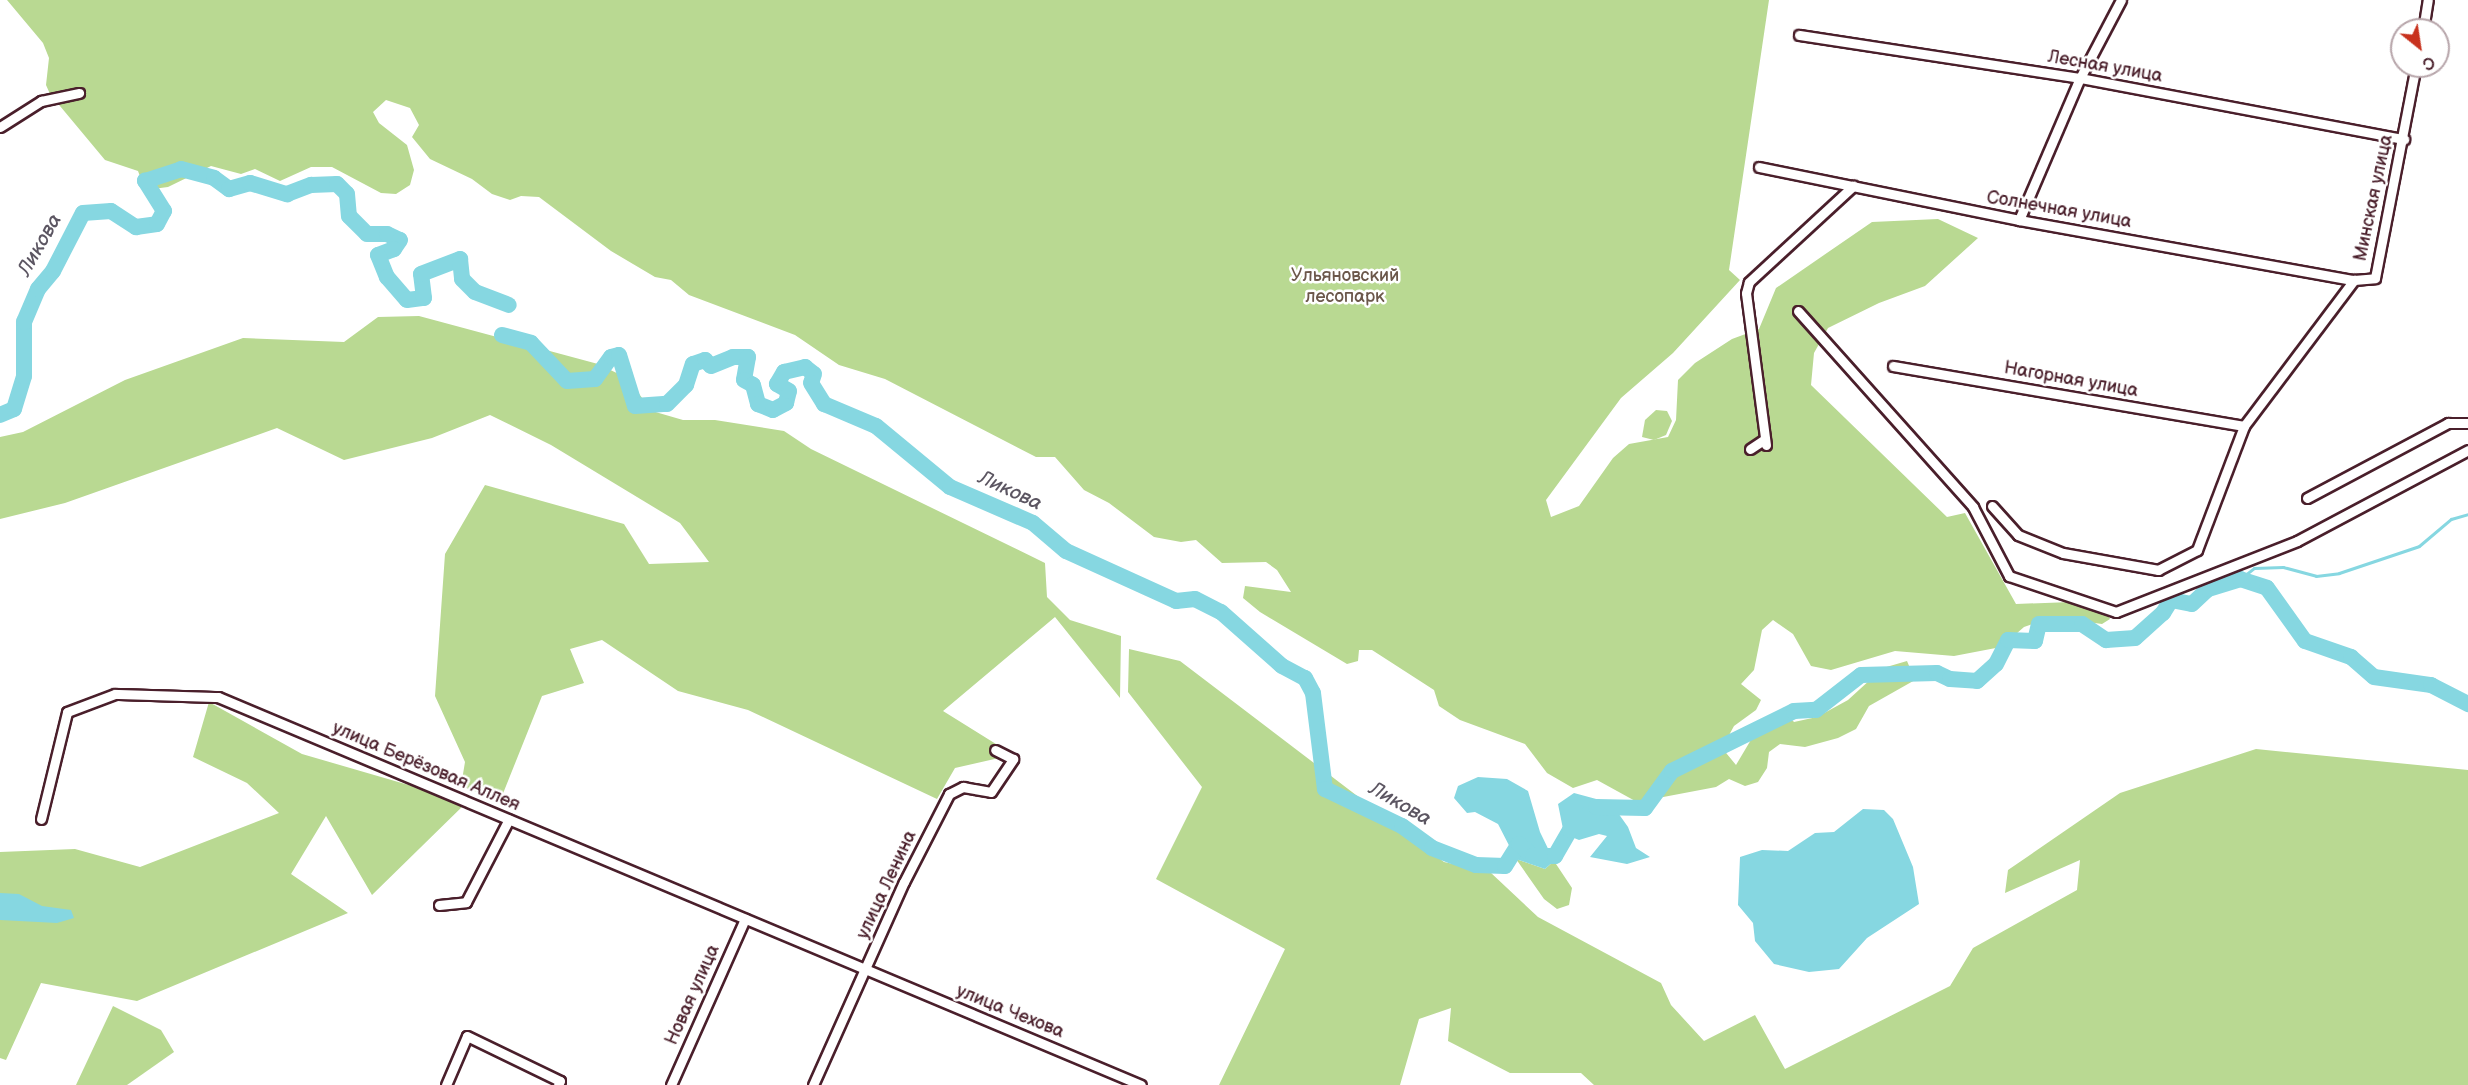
<!DOCTYPE html>
<meta charset="utf-8">
<style>
body{margin:0}
#map{position:relative;width:2468px;height:1085px;overflow:hidden;background:#fff;font-family:"Balsamiq Sans",sans-serif}
div>[style]{position:absolute}
[style*='--x']{left:calc(var(--x)*1px);top:calc(var(--y)*1px);width:calc(var(--w)*1px);rotate:calc(var(--a)*1deg)}
.green>*{inset:0;background:#b9d992}
.water>*{inset:0;background:#86d7e1}
.stream>*{height:3px;margin:-1.5px;padding:0 1.5px;transform-origin:1.5px;border-radius:1.5px;background:#86d7e1}
.river>*{height:16px;margin:-8px;padding:0 8px;transform-origin:8px;border-radius:8px;background:#86d7e1}
.roads{filter:drop-shadow(2px 0 #4a1f2b) drop-shadow(-2px 0 #4a1f2b) drop-shadow(0 2px #4a1f2b) drop-shadow(0 -2px #4a1f2b)}
.minor>*{height:9px;margin:-4.5px;padding:0 4.5px;transform-origin:4.5px;border-radius:4.5px;background:#fff}
span{translate:-50% -50%;white-space:nowrap;text-align:center;line-height:1.15;-webkit-text-stroke:5px #fff;paint-order:stroke}
.street-label{font-size:18px;color:#4a1f2b}
.park-label{font-size:18px;color:#6b574a}
.water-label{font-size:20px;color:#5c5662;font-style:italic}
.north{position:absolute;left:2390px;top:18px;width:60px;height:60px;box-sizing:border-box;background:#fff;border:2px solid #b7a5aa;border-radius:50%;rotate:150deg;font-size:16px;font-weight:700;line-height:24px;text-align:center;color:#4a1f2b}
.north::after{content:'';display:block;margin:auto;width:21px;height:27px;background:#c8321e;clip-path:polygon(50% 0,100% 100%,50% 72%,0 100%)}
</style>
<div id="map">
<div class="green">
<div style="clip-path:polygon(7px 0,1769px 0,1729px 270px,1740px 280px,1673px 353px,1621px 398px,1546px 500px,1551px 517px,1579px 506px,1613px 458px,1629px 444px,1668px 437px,1676px 420px,1678px 380px,1695px 363px,1732px 339px,1759px 329px,1776px 288px,1872px 222px,1938px 219px,1978px 238px,1925px 286px,1879px 303px,1828px 328px,1814px 353px,1811px 385px,1947px 517px,1965px 513px,2016px 604px,2071px 602px,2107px 613px,2110px 619px,2102px 624px,2052px 617px,2024px 627px,2001px 647px,1954px 656px,1895px 651px,1831px 670px,1811px 666px,1793px 634px,1773px 620px,1762px 630px,1754px 670px,1741px 684px,1761px 700px,1756px 710px,1734px 726px,1722px 748px,1736px 765px,1755px 733px,1782px 709px,1794px 722px,1817px 717px,1848px 700px,1883px 668px,1907px 661px,1915px 680px,1869px 706px,1856px 729px,1838px 738px,1805px 747px,1780px 744px,1769px 752px,1767px 768px,1758px 782px,1745px 786px,1729px 779px,1716px 787px,1637px 802px,1597px 780px,1573px 788px,1547px 773px,1525px 744px,1460px 720px,1439px 706px,1434px 690px,1372px 650px,1359px 650px,1358px 661px,1347px 664px,1260px 612px,1243px 598px,1245px 586px,1291px 592px,1277px 570px,1266px 562px,1222px 563px,1196px 540px,1181px 542px,1154px 537px,1109px 503px,1084px 490px,1055px 457px,1036px 457px,885px 379px,839px 365px,795px 335px,689px 295px,671px 280px,655px 277px,611px 251px,539px 197px,521px 196px,510px 200px,492px 194px,472px 179px,430px 159px,412px 137px,419px 125px,410px 108px,386px 100px,373px 112px,379px 123px,407px 145px,414px 170px,410px 185px,396px 194px,381px 193px,332px 167px,311px 167px,280px 181px,255px 169px,241px 174px,211px 166px,168px 187px,145px 190px,138px 171px,105px 160px,50px 94px,46px 85px,49px 58px,43px 43px)"></div>
<div style="clip-path:polygon(419px 316px,598px 364px,627px 378px,652px 411px,683px 420px,715px 420px,784px 431px,811px 449px,1045px 563px,1047px 597px,1070px 620px,1121px 636px,1120px 698px,1055px 617px,943px 711px,1004px 749px,999px 758px,955px 768px,937px 799px,748px 710px,678px 691px,602px 640px,570px 649px,584px 683px,542px 696px,500px 801px,461px 786px,465px 762px,435px 696px,445px 554px,485px 485px,624px 524px,649px 564px,709px 562px,680px 523px,551px 445px,490px 415px,432px 438px,344px 460px,277px 428px,65px 503px,0 519px,0 437px,23px 432px,125px 380px,243px 338px,344px 342px,378px 317px)"></div>
<div style="clip-path:polygon(1656px 410px,1667px 411px,1672px 421px,1666px 435px,1654px 440px,1642px 437px,1645px 420px)"></div>
<div style="clip-path:polygon(1129px 649px,1180px 661px,1444px 862px,1490px 872px,1538px 917px,1661px 983px,1671px 1005px,1704px 1041px,1755px 1015px,1785px 1069px,1950px 986px,1973px 948px,2077px 890px,2080px 860px,2005px 893px,2008px 870px,2120px 793px,2256px 749px,2468px 770px,2468px 1085px,1594px 1085px,1581px 1073px,1510px 1073px,1448px 1041px,1451px 1008px,1419px 1019px,1400px 1085px,1219px 1085px,1285px 949px,1156px 879px,1202px 787px,1128px 692px)"></div>
<div style="clip-path:polygon(209px 702px,302px 754px,467px 802px,372px 895px,326px 816px,291px 874px,348px 913px,137px 1001px,41px 983px,6px 1060px,0 1058px,0 852px,75px 849px,140px 867px,279px 813px,247px 783px,193px 757px)"></div>
<div style="clip-path:polygon(1516px 859px,1545px 869px,1554px 861px,1572px 888px,1569px 905px,1557px 909px,1544px 899px)"></div>
<div style="clip-path:polygon(113px 1006px,161px 1030px,174px 1052px,127px 1085px,76px 1085px)"></div>
</div>
<div class="water">
<div style="clip-path:polygon(1478px 777px,1507px 779px,1528px 791px,1540px 832px,1554px 861px,1545px 869px,1516px 859px,1498px 824px,1475px 812px,1467px 813px,1454px 798px,1458px 786px)"></div>
<div style="clip-path:polygon(1574px 793px,1611px 803px,1628px 827px,1636px 848px,1650px 857px,1627px 864px,1590px 857px,1607px 836px,1599px 834px,1579px 840px,1564px 834px,1558px 804px)"></div>
<div style="clip-path:polygon(1863px 809px,1884px 810px,1893px 819px,1913px 867px,1919px 904px,1867px 938px,1839px 969px,1809px 972px,1774px 964px,1755px 941px,1753px 923px,1738px 905px,1740px 857px,1762px 850px,1788px 851px,1815px 833px,1834px 832px)"></div>
<div style="clip-path:polygon(0 893px,19px 894px,42px 906px,71px 910px,74px 918px,57px 923px,0 920px)"></div>
</div>
<div class="stream">
<div style="--x:2240;--y:579;--w:18;--a:-38"></div>
<div style="--x:2254;--y:568;--w:29;--a:-2"></div>
<div style="--x:2283;--y:567;--w:34;--a:15"></div>
<div style="--x:2316;--y:576;--w:23;--a:-7"></div>
<div style="--x:2339;--y:573;--w:84;--a:-18.6"></div>
<div style="--x:2419;--y:546;--w:42;--a:-40.2"></div>
<div style="--x:2451;--y:519;--w:18;--a:-16"></div>
</div>
<div class="river">
<div style="--x:502;--y:335;--w:30;--a:15"></div>
<div style="--x:531;--y:343;--w:52;--a:46.5"></div>
<div style="--x:567;--y:381;--w:28;--a:-4"></div>
<div style="--x:595;--y:379;--w:27;--a:-54"></div>
<div style="--x:611;--y:357;--w:8;--a:-14"></div>
<div style="--x:619;--y:355;--w:53;--a:72.6"></div>
<div style="--x:635;--y:406;--w:32;--a:-4"></div>
<div style="--x:667;--y:404;--w:27;--a:-45"></div>
<div style="--x:686;--y:385;--w:22;--a:-72"></div>
<div style="--x:693;--y:364;--w:13;--a:-18"></div>
<div style="--x:705;--y:360;--w:8;--a:45"></div>
<div style="--x:711;--y:366;--w:24;--a:-22"></div>
<div style="--x:733;--y:357;--w:15;--a:0"></div>
<div style="--x:748;--y:357;--w:23;--a:100"></div>
<div style="--x:744;--y:380;--w:10;--a:29"></div>
<div style="--x:753;--y:385;--w:20;--a:75"></div>
<div style="--x:758;--y:404;--w:16;--a:22"></div>
<div style="--x:773;--y:410;--w:15;--a:-28"></div>
<div style="--x:786;--y:403;--w:12;--a:-76"></div>
<div style="--x:789;--y:391;--w:14;--a:-150"></div>
<div style="--x:777;--y:384;--w:14;--a:-60"></div>
<div style="--x:784;--y:372;--w:22;--a:-13"></div>
<div style="--x:805;--y:367;--w:11;--a:38"></div>
<div style="--x:814;--y:374;--w:9;--a:108"></div>
<div style="--x:811;--y:383;--w:25;--a:58"></div>
<div style="--x:824;--y:404;--w:56;--a:22.9"></div>
<div style="--x:876;--y:426;--w:96;--a:39.5"></div>
<div style="--x:950;--y:487;--w:90;--a:23.4"></div>
<div style="--x:1033;--y:523;--w:43;--a:40.3"></div>
<div style="--x:1066;--y:551;--w:121;--a:24.4"></div>
<div style="--x:1176;--y:601;--w:19;--a:-6"></div>
<div style="--x:1195;--y:599;--w:29;--a:27"></div>
<div style="--x:1221;--y:612;--w:81;--a:41.5"></div>
<div style="--x:1282;--y:666;--w:26;--a:28"></div>
<div style="--x:1305;--y:678;--w:17;--a:62"></div>
<div style="--x:1313;--y:693;--w:97;--a:82.9"></div>
<div style="--x:1325;--y:789;--w:85;--a:25.7"></div>
<div style="--x:1402;--y:826;--w:37;--a:36"></div>
<div style="--x:1432;--y:848;--w:47;--a:21.1"></div>
<div style="--x:1476;--y:865;--w:29;--a:2"></div>
<div style="--x:1505;--y:866;--w:26;--a:-58"></div>
<div style="--x:1519;--y:844;--w:18;--a:41"></div>
<div style="--x:1533;--y:856;--w:22;--a:0"></div>
<div style="--x:1555;--y:856;--w:30;--a:-60"></div>
<div style="--x:1570;--y:830;--w:35;--a:-41"></div>
<div style="--x:1596;--y:807;--w:49;--a:1.2"></div>
<div style="--x:1645;--y:808;--w:46;--a:-53.9"></div>
<div style="--x:1672;--y:771;--w:136;--a:-26.2"></div>
<div style="--x:1794;--y:711;--w:22;--a:-3"></div>
<div style="--x:1816;--y:710;--w:57;--a:-37.9"></div>
<div style="--x:1861;--y:675;--w:76;--a:-1.5"></div>
<div style="--x:1937;--y:673;--w:14;--a:25"></div>
<div style="--x:1950;--y:679;--w:27;--a:4"></div>
<div style="--x:1977;--y:681;--w:25;--a:-42"></div>
<div style="--x:1996;--y:664;--w:27;--a:-63"></div>
<div style="--x:2008;--y:640;--w:27;--a:2"></div>
<div style="--x:2035;--y:641;--w:17;--a:-77"></div>
<div style="--x:2039;--y:624;--w:43;--a:0"></div>
<div style="--x:2082;--y:624;--w:29;--a:34"></div>
<div style="--x:2106;--y:640;--w:29;--a:-4"></div>
<div style="--x:2135;--y:638;--w:38;--a:-42"></div>
<div style="--x:2163;--y:613;--w:15;--a:-58"></div>
<div style="--x:2171;--y:600;--w:21;--a:11"></div>
<div style="--x:2192;--y:604;--w:22;--a:-43"></div>
<div style="--x:2208;--y:589;--w:34;--a:-17"></div>
<div style="--x:2240;--y:579;--w:28;--a:18"></div>
<div style="--x:2267;--y:588;--w:65;--a:54.4"></div>
<div style="--x:2305;--y:641;--w:49;--a:19.2"></div>
<div style="--x:2351;--y:657;--w:30;--a:41"></div>
<div style="--x:2374;--y:677;--w:58;--a:8"></div>
<div style="--x:2431;--y:685;--w:42;--a:27.2"></div>
<div style="--x:0;--y:415;--w:15;--a:-23"></div>
<div style="--x:14;--y:409;--w:34;--a:-73"></div>
<div style="--x:24;--y:376;--w:54;--a:-90"></div>
<div style="--x:24;--y:322;--w:36;--a:-67"></div>
<div style="--x:38;--y:289;--w:23;--a:-50"></div>
<div style="--x:53;--y:271;--w:65;--a:-62.7"></div>
<div style="--x:83;--y:213;--w:28;--a:-4"></div>
<div style="--x:111;--y:211;--w:30;--a:33"></div>
<div style="--x:136;--y:227;--w:21;--a:-8"></div>
<div style="--x:157;--y:224;--w:15;--a:-62"></div>
<div style="--x:164;--y:211;--w:36;--a:-122"></div>
<div style="--x:145;--y:181;--w:38;--a:-18"></div>
<div style="--x:181;--y:169;--w:34;--a:15"></div>
<div style="--x:214;--y:178;--w:19;--a:36"></div>
<div style="--x:229;--y:189;--w:22;--a:-16"></div>
<div style="--x:250;--y:183;--w:39;--a:17"></div>
<div style="--x:287;--y:194;--w:26;--a:-21"></div>
<div style="--x:311;--y:185;--w:26;--a:-2"></div>
<div style="--x:337;--y:184;--w:14;--a:45"></div>
<div style="--x:347;--y:194;--w:22;--a:85"></div>
<div style="--x:349;--y:216;--w:25;--a:45"></div>
<div style="--x:367;--y:234;--w:20;--a:0"></div>
<div style="--x:387;--y:234;--w:14;--a:25"></div>
<div style="--x:400;--y:240;--w:11;--a:124"></div>
<div style="--x:394;--y:249;--w:17;--a:159"></div>
<div style="--x:378;--y:255;--w:24;--a:68"></div>
<div style="--x:387;--y:277;--w:30;--a:49"></div>
<div style="--x:407;--y:300;--w:17;--a:-7"></div>
<div style="--x:424;--y:298;--w:24;--a:-97"></div>
<div style="--x:421;--y:274;--w:42;--a:-21"></div>
<div style="--x:460;--y:259;--w:20;--a:84"></div>
<div style="--x:462;--y:279;--w:18;--a:45"></div>
<div style="--x:475;--y:292;--w:36;--a:21"></div>
</div>
<div class="roads">
<div class="minor">
<div style="--x:2423;--y:30;--w:30;--a:-81"></div>
<div style="--x:1799;--y:35;--w:284;--a:8.7"></div>
<div style="--x:2080;--y:78;--w:330;--a:10.7"></div>
<div style="--x:0;--y:127;--w:49;--a:-32.4"></div>
<div style="--x:41;--y:101;--w:39;--a:-12"></div>
<div style="--x:1759;--y:167;--w:265;--a:11.5"></div>
<div style="--x:2019;--y:220;--w:340;--a:10.2"></div>
<div style="--x:2354;--y:280;--w:21;--a:-5"></div>
<div style="--x:2375;--y:278;--w:216;--a:-79.1"></div>
<div style="--x:2019;--y:220;--w:155;--a:-66.8"></div>
<div style="--x:2080;--y:78;--w:88;--a:-62.3"></div>
<div style="--x:1798;--y:311;--w:263;--a:48.2"></div>
<div style="--x:1973;--y:507;--w:78;--a:62.4"></div>
<div style="--x:2009;--y:576;--w:113;--a:18.6"></div>
<div style="--x:2116;--y:612;--w:194;--a:-21.4"></div>
<div style="--x:2297;--y:541;--w:194;--a:-28"></div>
<div style="--x:1893;--y:366;--w:356;--a:9.7"></div>
<div style="--x:1766;--y:445;--w:153;--a:-97.5"></div>
<div style="--x:1746;--y:293;--w:11;--a:-75"></div>
<div style="--x:1749;--y:282;--w:142;--a:-42.7"></div>
<div style="--x:1750;--y:449;--w:18;--a:-34"></div>
<div style="--x:2307;--y:498;--w:160;--a:-28"></div>
<div style="--x:2448;--y:423;--w:20;--a:0"></div>
<div style="--x:1992;--y:506;--w:39;--a:48"></div>
<div style="--x:2018;--y:535;--w:48;--a:21.8"></div>
<div style="--x:2063;--y:553;--w:97;--a:10.1"></div>
<div style="--x:2158;--y:570;--w:44;--a:-27.1"></div>
<div style="--x:2197;--y:550;--w:133;--a:-69.2"></div>
<div style="--x:2244;--y:426;--w:183;--a:-53"></div>
<div style="--x:41;--y:819;--w:110;--a:-76.3"></div>
<div style="--x:67;--y:712;--w:51;--a:-20.6"></div>
<div style="--x:115;--y:694;--w:103;--a:1.7"></div>
<div style="--x:218;--y:697;--w:1001;--a:22.8"></div>
<div style="--x:439;--y:905;--w:27;--a:-6"></div>
<div style="--x:466;--y:902;--w:93;--a:-62.6"></div>
<div style="--x:446;--y:1085;--w:53;--a:-66.8"></div>
<div style="--x:467;--y:1036;--w:103;--a:25.8"></div>
<div style="--x:560;--y:1081;--w:4;--a:117"></div>
<div style="--x:671;--y:1085;--w:182;--a:-66"></div>
<div style="--x:813;--y:1085;--w:222;--a:-65.9"></div>
<div style="--x:904;--y:882;--w:99;--a:-62.9"></div>
<div style="--x:949;--y:794;--w:16;--a:-27"></div>
<div style="--x:963;--y:787;--w:28;--a:10"></div>
<div style="--x:991;--y:792;--w:40;--a:-56"></div>
<div style="--x:1013;--y:759;--w:20;--a:-153"></div>
</div>
</div>
<div class="street-label">
<span style="left:2105px;top:67px;rotate:10deg">Лесная улица</span>
<span style="left:2374px;top:198px;rotate:-78deg">Минская улица</span>
<span style="left:2059px;top:210px;rotate:10deg">Солнечная улица</span>
<span style="left:2071px;top:380px;rotate:10deg">Нагорная улица</span>
<span style="left:426px;top:767px;rotate:23deg">улица Берёзовая Аллея</span>
<span style="left:887px;top:885px;rotate:-65deg">улица Ленина</span>
<span style="left:693px;top:995px;rotate:-66deg">Новая улица</span>
<span style="left:1010px;top:1012px;rotate:22deg">улица Чехова</span>
</div>
<div class="park-label">
<span style="left:1345px;top:287px">Ульяновский<br>лесопарк</span>
</div>
<div class="water-label">
<span style="left:40px;top:245px;rotate:-60deg">Ликова</span>
<span style="left:1010px;top:491px;rotate:25deg">Ликова</span>
<span style="left:1400px;top:804px;rotate:30deg">Ликова</span>
</div>
<div class="north">С</div>
</div>
